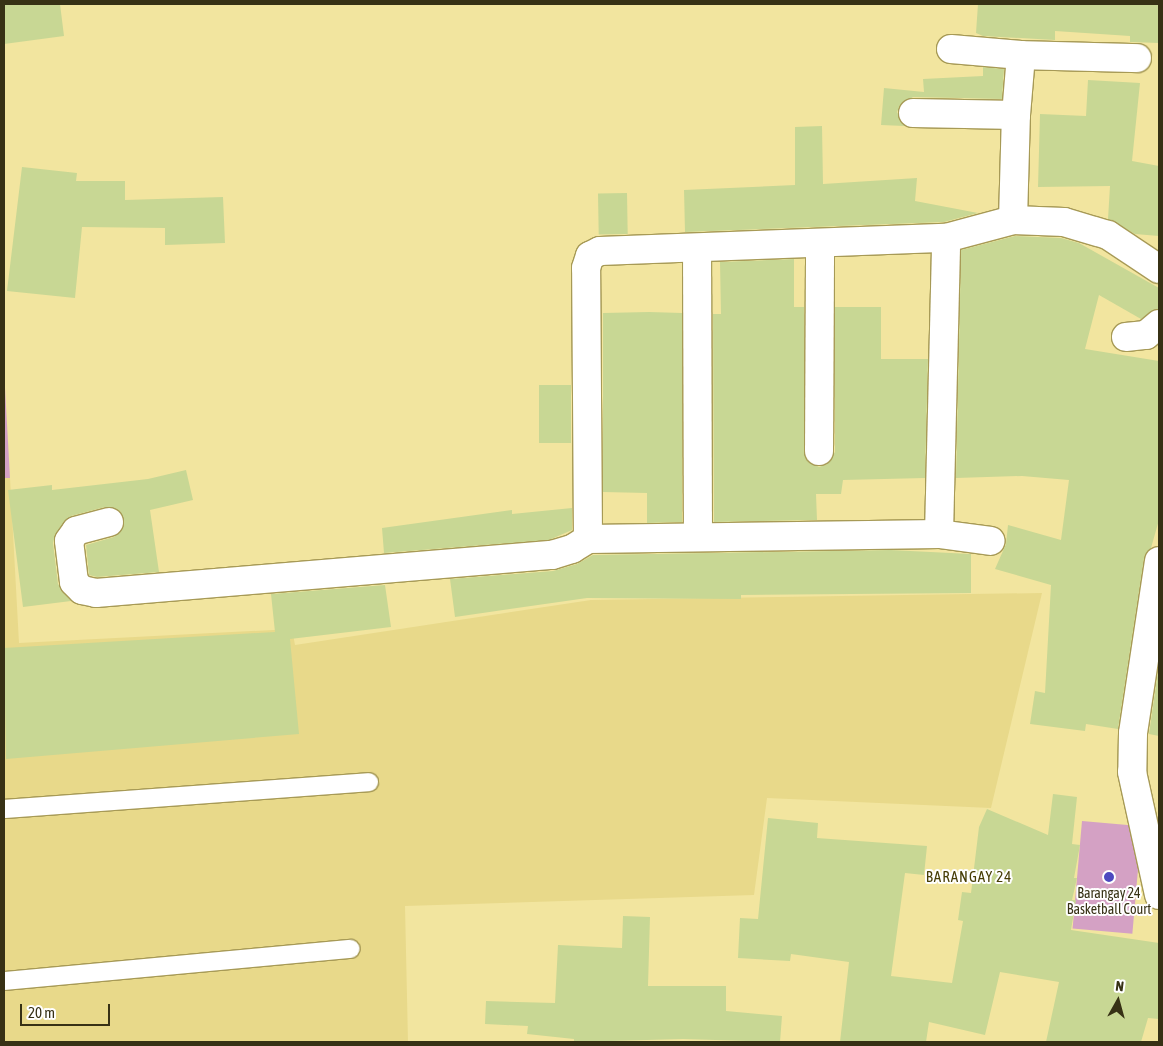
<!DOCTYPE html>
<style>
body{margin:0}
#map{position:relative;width:1163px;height:1046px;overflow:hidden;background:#f2e59f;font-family:"Asap Condensed",sans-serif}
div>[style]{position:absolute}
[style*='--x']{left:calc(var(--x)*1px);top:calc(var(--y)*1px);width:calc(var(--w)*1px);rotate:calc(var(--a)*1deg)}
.built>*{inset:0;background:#e8d98a}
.green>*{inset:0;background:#d4a1c4;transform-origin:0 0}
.building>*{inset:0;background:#c8d794;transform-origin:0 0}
.roads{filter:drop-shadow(1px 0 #a79a56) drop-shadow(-1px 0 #a79a56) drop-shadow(0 1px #a79a56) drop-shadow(0 -1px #a79a56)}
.service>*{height:18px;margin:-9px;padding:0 9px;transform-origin:9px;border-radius:9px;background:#fff}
.minor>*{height:28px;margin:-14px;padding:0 14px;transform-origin:14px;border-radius:14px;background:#fff}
.dots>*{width:14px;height:14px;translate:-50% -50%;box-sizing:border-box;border:2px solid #fff;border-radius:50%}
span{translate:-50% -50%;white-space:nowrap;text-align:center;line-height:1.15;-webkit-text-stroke:4px #fff;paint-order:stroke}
.poi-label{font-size:14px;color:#373115}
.neighbourhood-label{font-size:15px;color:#463d04;letter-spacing:1px}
.frame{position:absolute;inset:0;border:5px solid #373115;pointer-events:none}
.north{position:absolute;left:1093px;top:976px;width:50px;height:50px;-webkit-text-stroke:4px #fff;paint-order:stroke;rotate:7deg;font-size:14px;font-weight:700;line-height:20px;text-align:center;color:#373115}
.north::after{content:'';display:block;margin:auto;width:18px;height:22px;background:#373115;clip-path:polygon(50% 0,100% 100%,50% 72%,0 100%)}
.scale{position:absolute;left:20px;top:1004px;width:90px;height:22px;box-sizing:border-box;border:2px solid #373115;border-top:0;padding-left:6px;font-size:15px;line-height:18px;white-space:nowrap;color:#373115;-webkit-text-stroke:4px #fff;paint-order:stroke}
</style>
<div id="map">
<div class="built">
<div style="clip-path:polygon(4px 478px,10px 478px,19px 643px,292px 629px,295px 645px,591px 600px,1042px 593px,991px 808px,767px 798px,754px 895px,405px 906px,408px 1042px,4px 1042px)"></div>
</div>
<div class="green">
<div style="clip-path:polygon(4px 370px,10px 478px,4px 478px)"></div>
<div style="left:1082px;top:821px;width:60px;height:108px;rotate:5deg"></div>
</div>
<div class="building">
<div style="clip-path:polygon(4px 4px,60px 4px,64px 36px,4px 44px)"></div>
<div style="clip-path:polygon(978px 4px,1159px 4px,1159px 43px,1130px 42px,1130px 36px,1055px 31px,1055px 40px,983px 36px,976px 33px)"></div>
<div style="clip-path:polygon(983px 67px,1004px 69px,1002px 99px,913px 97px,900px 105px,897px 112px,905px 126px,881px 125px,884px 88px,924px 92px,923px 79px,983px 76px)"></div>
<div style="clip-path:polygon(1088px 80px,1140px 83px,1132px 161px,1159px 166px,1159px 236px,1135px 234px,1108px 219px,1110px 186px,1038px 187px,1040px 114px,1086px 116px)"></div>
<div style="clip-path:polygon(822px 126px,823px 184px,917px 178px,915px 201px,978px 213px,944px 222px,685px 232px,684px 190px,795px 185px,795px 127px)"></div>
<div style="clip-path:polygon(22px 167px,77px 173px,76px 181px,125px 181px,125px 200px,223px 197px,225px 243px,165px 245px,165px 228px,82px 227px,75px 298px,7px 291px)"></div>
<div style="left:627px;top:193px;width:41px;height:29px;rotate:89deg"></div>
<div style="clip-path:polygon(1015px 236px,1061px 238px,1079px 243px,1159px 288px,1159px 309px,1141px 319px,1099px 295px,1085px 349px,1159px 361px,1159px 520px,1151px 548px,1144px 559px,1118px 729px,1086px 724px,1085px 731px,1030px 724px,1035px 691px,1045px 693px,1051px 585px,995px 569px,1006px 544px,1008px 525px,1061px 540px,1069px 480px,1022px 476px,956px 478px,961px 250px)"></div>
<div style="clip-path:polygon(794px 259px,794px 307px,804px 307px,806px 459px,819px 467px,827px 464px,835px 452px,835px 307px,881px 307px,881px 359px,928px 359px,925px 478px,843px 480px,841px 494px,816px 494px,817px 520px,714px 522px,713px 314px,721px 314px,720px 262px)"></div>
<div style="clip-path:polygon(649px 312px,682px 313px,682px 522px,647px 523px,647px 493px,603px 492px,603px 313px)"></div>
<div style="left:539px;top:385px;width:32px;height:58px"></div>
<div style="clip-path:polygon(186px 470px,193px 500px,150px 510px,159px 572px,97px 577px,89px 575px,86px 545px,114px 537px,124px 525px,120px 511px,105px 507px,71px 516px,56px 533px,53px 543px,58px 584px,71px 601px,23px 607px,8px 490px,52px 485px,52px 490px,148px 479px)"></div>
<div style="clip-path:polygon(572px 508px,572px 530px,549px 540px,384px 553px,382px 528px,512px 510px,512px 514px)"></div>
<div style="clip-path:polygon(890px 550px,971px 554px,971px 593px,741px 595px,741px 599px,587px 598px,455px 617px,450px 579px,553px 571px,577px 564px,593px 555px)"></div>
<div style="clip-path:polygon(385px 585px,391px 627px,290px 639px,299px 734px,6px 759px,4px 648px,275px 632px,271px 594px)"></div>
<div style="clip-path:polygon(1159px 664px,1159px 736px,1149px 734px)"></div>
<div style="clip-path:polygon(1053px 794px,1077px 797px,1072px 844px,1080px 845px,1074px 878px,1077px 878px,1072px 900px,1076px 900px,1071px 930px,1159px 943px,1159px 1019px,1148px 1018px,1141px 1042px,1046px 1042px,1059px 982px,1000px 972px,985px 1035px,929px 1022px,926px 1042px,840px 1042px,849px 962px,791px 954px,790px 961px,738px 958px,740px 918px,758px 919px,768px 818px,818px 823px,817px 838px,927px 846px,924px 875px,905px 873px,891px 976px,952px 983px,963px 921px,958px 920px,962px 892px,971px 893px,979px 827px,987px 809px,1048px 835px)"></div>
<div style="clip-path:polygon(623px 916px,650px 917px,648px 986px,726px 986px,726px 1011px,782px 1016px,780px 1042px,683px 1039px,574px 1042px,574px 1039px,527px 1034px,528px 1026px,485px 1024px,486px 1001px,555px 1003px,558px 945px,622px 948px)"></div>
</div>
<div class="roads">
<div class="service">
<div style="--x:4;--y:809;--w:366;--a:-4.2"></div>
<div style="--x:4;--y:981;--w:348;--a:-5.3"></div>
</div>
<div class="minor">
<div style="--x:951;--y:49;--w:70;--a:4.9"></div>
<div style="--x:913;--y:113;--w:103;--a:1.1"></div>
<div style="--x:1013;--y:220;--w:105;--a:-88.4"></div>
<div style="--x:1016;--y:115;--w:60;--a:-85.2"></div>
<div style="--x:1021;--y:55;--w:116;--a:1.5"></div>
<div style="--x:697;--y:249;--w:287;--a:89.8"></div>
<div style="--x:1126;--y:337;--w:20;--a:-6"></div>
<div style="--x:1146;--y:335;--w:17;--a:-40"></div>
<div style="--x:819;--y:451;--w:208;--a:-89.7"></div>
<div style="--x:109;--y:522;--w:34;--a:165"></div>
<div style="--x:76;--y:531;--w:12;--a:125"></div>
<div style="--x:69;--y:541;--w:41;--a:83"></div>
<div style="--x:74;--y:582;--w:11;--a:45"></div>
<div style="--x:82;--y:590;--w:14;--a:12"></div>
<div style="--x:96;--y:593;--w:458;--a:-4.8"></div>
<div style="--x:552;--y:555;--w:21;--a:-17"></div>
<div style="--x:572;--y:549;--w:19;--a:-32"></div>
<div style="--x:588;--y:539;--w:271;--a:-90.4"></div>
<div style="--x:586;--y:268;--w:13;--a:-72"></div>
<div style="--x:590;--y:256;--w:11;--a:-27"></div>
<div style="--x:600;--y:251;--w:346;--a:-2.2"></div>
<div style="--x:946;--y:238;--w:69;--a:-15"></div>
<div style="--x:1013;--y:220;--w:51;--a:2.2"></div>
<div style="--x:1064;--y:222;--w:46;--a:16.5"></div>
<div style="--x:1108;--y:235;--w:61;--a:33.7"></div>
<div style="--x:939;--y:534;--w:52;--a:7.7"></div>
<div style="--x:588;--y:539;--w:351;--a:-0.8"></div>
<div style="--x:939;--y:534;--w:296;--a:-88.6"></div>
<div style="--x:1159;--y:561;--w:174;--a:98.6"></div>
<div style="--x:1133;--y:733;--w:39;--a:91"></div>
<div style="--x:1132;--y:772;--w:126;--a:77.6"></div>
</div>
</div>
<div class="dots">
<div style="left:1109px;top:877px;background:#4d49bf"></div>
</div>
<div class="poi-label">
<span style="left:1109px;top:901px">Barangay 24<br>Basketball Court</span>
</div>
<div class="neighbourhood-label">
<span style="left:969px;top:877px">BARANGAY 24</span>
</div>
<div class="frame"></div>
<div class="north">N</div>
<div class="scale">20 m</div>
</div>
